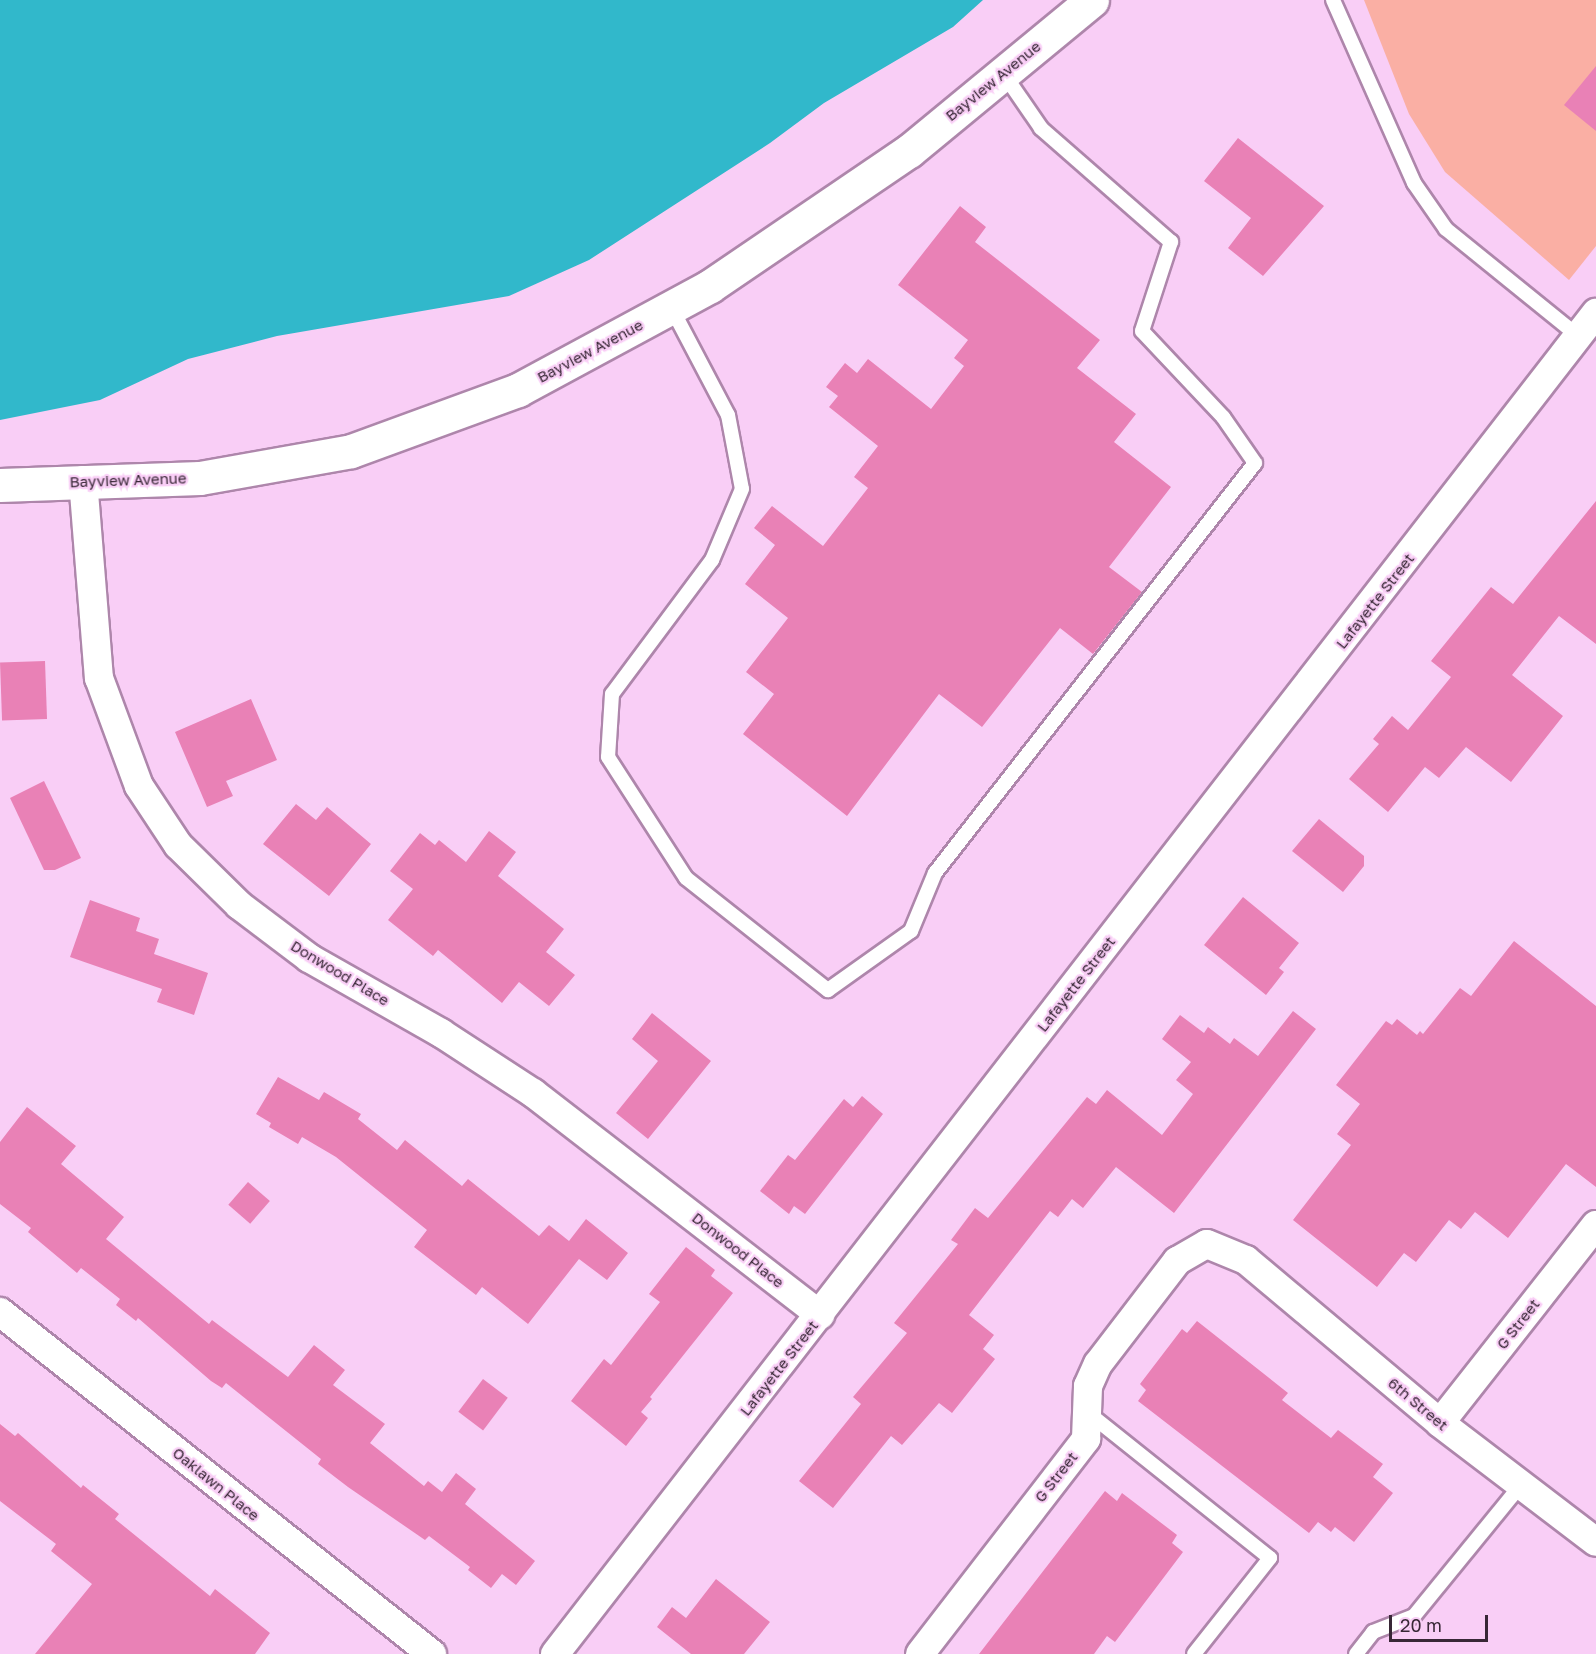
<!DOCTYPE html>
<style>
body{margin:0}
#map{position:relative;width:1596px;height:1654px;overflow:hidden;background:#f9cef6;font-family:"Golos Text",sans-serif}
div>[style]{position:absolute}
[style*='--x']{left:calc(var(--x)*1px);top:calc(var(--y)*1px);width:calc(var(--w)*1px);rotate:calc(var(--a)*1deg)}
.green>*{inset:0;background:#faafa4}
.water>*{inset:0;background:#31b8cb}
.building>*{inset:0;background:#e981b6;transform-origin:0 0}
.roads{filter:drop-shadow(2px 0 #ae86ab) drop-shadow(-2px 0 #ae86ab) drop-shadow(0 2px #ae86ab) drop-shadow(0 -2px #ae86ab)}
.service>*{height:14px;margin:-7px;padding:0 7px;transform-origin:7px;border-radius:7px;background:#fff}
.minor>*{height:28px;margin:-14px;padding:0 14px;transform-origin:14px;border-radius:14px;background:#fff}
.tertiary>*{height:33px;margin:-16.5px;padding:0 16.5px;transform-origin:16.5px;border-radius:16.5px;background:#fff}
span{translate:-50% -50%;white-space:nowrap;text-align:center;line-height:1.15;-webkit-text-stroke:4.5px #f9cef6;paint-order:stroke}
.street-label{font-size:15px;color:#382736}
.scale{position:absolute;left:1389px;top:1615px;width:99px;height:27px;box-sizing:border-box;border:3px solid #382736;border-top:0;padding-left:8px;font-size:18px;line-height:21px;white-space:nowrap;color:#382736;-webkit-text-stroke:4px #f9cef6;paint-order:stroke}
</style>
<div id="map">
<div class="green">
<div style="clip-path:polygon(1364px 0,1596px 0,1596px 246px,1569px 280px,1445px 172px,1409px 114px)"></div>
</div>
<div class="water">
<div style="clip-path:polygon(0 0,983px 0,953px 27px,824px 103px,770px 143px,589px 260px,509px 296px,277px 336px,188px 359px,100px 400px,0 420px)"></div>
</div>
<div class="building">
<div style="clip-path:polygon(1596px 66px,1596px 131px,1564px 105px)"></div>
<div style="clip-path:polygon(1238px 138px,1324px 206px,1263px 276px,1228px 248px,1251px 218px,1204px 181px)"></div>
<div style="clip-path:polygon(960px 206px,986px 227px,975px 242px,1100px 340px,1077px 368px,1136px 414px,1114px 442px,1171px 487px,1109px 567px,1142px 592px,1093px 654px,1060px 628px,982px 727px,939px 694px,847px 816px,743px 734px,774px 694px,746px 672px,788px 618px,745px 584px,775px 545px,754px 528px,772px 506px,823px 546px,868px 488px,854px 477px,878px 446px,829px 407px,838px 396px,826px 387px,845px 363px,857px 373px,868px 359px,931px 409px,964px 366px,954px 358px,968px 340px,898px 285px)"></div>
<div style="clip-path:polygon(1596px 501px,1596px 644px,1559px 616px,1512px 675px,1563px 716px,1511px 782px,1466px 747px,1439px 778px,1425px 767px,1388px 812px,1349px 779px,1379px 744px,1373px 739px,1392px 716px,1408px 730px,1451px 677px,1431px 661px,1491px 587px,1513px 604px)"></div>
<div style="left:45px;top:661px;width:58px;height:45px;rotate:88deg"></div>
<div style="clip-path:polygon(251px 699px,277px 760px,226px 781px,233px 796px,207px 807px,175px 732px)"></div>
<div style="clip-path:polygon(44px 781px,81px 858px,55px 870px,44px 870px,10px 798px)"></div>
<div style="clip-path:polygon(296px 804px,316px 820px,327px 807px,371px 844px,329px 896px,263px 844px)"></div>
<div style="clip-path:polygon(1319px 819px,1364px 856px,1364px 866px,1343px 892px,1292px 851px)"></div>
<div style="clip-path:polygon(489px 831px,516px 852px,498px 876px,564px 929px,546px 952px,575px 975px,549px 1006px,519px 982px,502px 1003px,438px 950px,433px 956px,388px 920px,413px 889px,390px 871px,420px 833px,435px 845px,439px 840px,466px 862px)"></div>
<div style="clip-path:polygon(1243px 897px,1299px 943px,1279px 968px,1284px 972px,1266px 995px,1204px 945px)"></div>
<div style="clip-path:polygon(90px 900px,140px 918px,136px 931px,159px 939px,154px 954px,208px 973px,194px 1015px,157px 1002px,162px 989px,70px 957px)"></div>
<div style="clip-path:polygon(1514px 941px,1596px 1006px,1596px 1187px,1566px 1164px,1508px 1238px,1475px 1212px,1461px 1229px,1449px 1220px,1416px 1262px,1404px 1253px,1377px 1287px,1293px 1220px,1351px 1145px,1337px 1134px,1360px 1104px,1336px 1085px,1386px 1021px,1392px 1025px,1397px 1019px,1417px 1035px,1420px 1031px,1423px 1034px,1460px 988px,1471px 996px)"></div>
<div style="clip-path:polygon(1293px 1011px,1316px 1029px,1174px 1213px,1116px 1167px,1083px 1208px,1072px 1199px,1058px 1217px,1050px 1211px,969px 1315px,994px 1335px,983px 1349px,995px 1359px,952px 1413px,939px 1403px,902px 1445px,891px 1436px,833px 1508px,799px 1481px,861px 1404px,853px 1397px,907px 1333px,894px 1323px,958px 1244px,951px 1240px,975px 1208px,988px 1218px,1087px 1097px,1096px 1104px,1107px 1090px,1162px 1135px,1193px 1094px,1176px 1080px,1191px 1062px,1162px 1039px,1180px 1015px,1204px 1033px,1208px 1027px,1230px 1044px,1234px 1038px,1258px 1056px)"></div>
<div style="clip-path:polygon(652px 1013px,711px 1061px,648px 1139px,616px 1113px,658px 1061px,632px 1039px)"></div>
<div style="clip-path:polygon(278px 1077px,319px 1100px,324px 1092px,361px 1114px,358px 1119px,397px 1150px,405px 1140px,462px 1186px,468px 1179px,539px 1236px,549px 1225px,569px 1241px,586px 1219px,628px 1253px,607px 1280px,579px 1259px,528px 1324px,482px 1287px,476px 1295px,414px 1247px,427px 1230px,336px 1157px,302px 1137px,298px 1144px,269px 1127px,271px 1123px,256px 1114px)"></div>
<div style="clip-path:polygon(862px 1096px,883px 1114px,805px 1214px,794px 1206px,789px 1214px,760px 1191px,788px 1155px,795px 1160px,844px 1099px,853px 1107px)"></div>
<div style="clip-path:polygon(27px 1107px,76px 1146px,61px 1164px,124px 1217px,106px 1239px,209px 1324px,212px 1320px,288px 1377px,314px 1345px,345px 1370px,333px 1385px,385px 1424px,370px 1443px,424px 1486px,428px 1481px,442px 1492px,456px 1473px,476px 1489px,465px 1504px,535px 1561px,516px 1585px,502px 1574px,491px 1588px,468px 1570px,470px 1567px,429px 1536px,425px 1540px,348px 1487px,318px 1464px,321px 1459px,226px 1383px,222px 1388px,211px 1381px,138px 1318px,136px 1321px,116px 1305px,120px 1299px,81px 1268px,77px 1273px,28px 1232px,31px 1228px,0 1204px,0 1142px)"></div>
<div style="left:248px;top:1182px;width:29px;height:30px;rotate:41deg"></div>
<div style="clip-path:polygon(686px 1247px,715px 1270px,711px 1276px,733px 1293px,650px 1397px,652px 1399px,641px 1412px,648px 1418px,626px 1446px,571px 1401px,604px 1359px,611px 1365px,660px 1302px,649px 1294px)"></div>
<div style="clip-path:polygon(1197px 1321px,1288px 1393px,1282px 1400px,1331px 1438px,1338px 1430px,1383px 1464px,1373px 1477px,1393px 1493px,1354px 1542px,1335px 1527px,1331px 1532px,1318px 1522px,1309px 1533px,1138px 1401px,1146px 1390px,1140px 1384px,1182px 1329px,1187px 1333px)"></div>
<div style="left:483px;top:1379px;width:31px;height:41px;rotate:37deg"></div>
<div style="clip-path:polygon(0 1424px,15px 1436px,18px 1433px,81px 1488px,83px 1485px,119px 1514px,115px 1519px,210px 1596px,215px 1589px,270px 1633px,255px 1654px,35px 1654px,92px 1584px,51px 1551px,56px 1544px,0 1501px)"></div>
<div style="clip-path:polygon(1105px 1491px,1117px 1501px,1122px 1493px,1177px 1535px,1172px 1543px,1183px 1552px,1115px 1642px,1107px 1636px,1094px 1654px,979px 1654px)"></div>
<div style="clip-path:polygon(716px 1579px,770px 1622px,744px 1654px,691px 1654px,657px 1627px,672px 1607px,686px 1618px)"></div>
</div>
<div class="roads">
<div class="service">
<div style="--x:1333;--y:0;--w:200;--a:66.1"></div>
<div style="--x:1414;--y:183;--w:56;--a:55.2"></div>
<div style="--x:1446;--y:229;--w:170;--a:39"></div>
<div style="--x:671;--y:307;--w:122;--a:62.2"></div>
<div style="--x:728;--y:415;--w:75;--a:79.3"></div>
<div style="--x:742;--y:489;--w:77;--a:112.9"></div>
<div style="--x:712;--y:560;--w:167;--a:126.7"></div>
<div style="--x:612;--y:694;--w:63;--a:93.6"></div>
<div style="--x:608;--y:757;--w:144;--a:57.2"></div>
<div style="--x:686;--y:878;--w:181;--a:38.3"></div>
<div style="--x:828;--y:990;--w:102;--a:-35.4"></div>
<div style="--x:911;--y:931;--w:63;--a:-67.5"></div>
<div style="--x:935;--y:873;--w:520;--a:-52.03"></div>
<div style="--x:1255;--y:463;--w:56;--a:-124.8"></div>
<div style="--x:1223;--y:417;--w:118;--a:-133.3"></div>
<div style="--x:1142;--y:331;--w:94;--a:-72"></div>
<div style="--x:1171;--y:242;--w:173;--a:-138.8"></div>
<div style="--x:1041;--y:128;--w:67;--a:-124.6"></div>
<div style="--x:1087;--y:1412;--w:234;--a:38.6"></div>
<div style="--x:1270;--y:1558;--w:122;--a:128.4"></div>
<div style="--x:1356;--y:1654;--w:28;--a:-52"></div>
<div style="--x:1373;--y:1632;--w:44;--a:-21.3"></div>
<div style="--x:1414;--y:1616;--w:169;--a:-50.8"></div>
</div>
<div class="minor">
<div style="--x:83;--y:480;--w:199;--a:85.4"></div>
<div style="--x:99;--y:678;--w:115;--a:69.7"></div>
<div style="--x:139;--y:786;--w:71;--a:56.5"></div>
<div style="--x:178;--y:845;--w:86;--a:44.5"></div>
<div style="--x:239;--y:905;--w:88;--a:37.1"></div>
<div style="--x:309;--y:958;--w:152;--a:29.6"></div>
<div style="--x:441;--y:1033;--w:110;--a:33.1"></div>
<div style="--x:533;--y:1093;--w:363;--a:37.7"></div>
<div style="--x:0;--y:1312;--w:551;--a:38.37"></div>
<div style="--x:1440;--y:1423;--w:252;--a:-51.8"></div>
<div style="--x:555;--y:1654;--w:1698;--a:-52.18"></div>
<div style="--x:920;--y:1654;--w:272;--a:-52.3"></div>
<div style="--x:1086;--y:1439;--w:53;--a:-87.8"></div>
<div style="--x:1088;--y:1386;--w:24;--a:-66"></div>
<div style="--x:1098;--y:1364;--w:130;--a:-52.5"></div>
<div style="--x:1177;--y:1261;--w:34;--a:-30"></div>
<div style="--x:1207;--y:1244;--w:42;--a:22.3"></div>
<div style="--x:1246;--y:1260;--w:253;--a:40"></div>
<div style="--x:1440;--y:1423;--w:196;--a:37.3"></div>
</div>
<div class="tertiary">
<div style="--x:0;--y:485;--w:200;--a:-2"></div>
<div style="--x:200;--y:478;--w:153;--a:-10.1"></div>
<div style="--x:351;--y:451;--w:178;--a:-20.1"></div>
<div style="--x:518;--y:390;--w:218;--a:-28.4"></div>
<div style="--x:710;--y:286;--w:240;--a:-34.2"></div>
<div style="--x:909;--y:151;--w:237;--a:-39.5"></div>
</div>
</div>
<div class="street-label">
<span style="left:993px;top:81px;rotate:-39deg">Bayview Avenue</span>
<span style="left:590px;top:351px;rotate:-28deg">Bayview Avenue</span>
<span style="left:128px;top:480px;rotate:-2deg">Bayview Avenue</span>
<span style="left:1375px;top:601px;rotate:-52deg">Lafayette Street</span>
<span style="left:340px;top:973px;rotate:31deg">Donwood Place</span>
<span style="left:1076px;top:984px;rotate:-52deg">Lafayette Street</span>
<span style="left:738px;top:1250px;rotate:38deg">Donwood Place</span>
<span style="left:1518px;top:1324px;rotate:-52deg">G Street</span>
<span style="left:779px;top:1368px;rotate:-52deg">Lafayette Street</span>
<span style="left:1418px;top:1404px;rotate:40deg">6th Street</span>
<span style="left:1056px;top:1477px;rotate:-52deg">G Street</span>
<span style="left:216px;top:1484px;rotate:39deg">Oaklawn Place</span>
</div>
<div class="scale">20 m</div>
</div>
